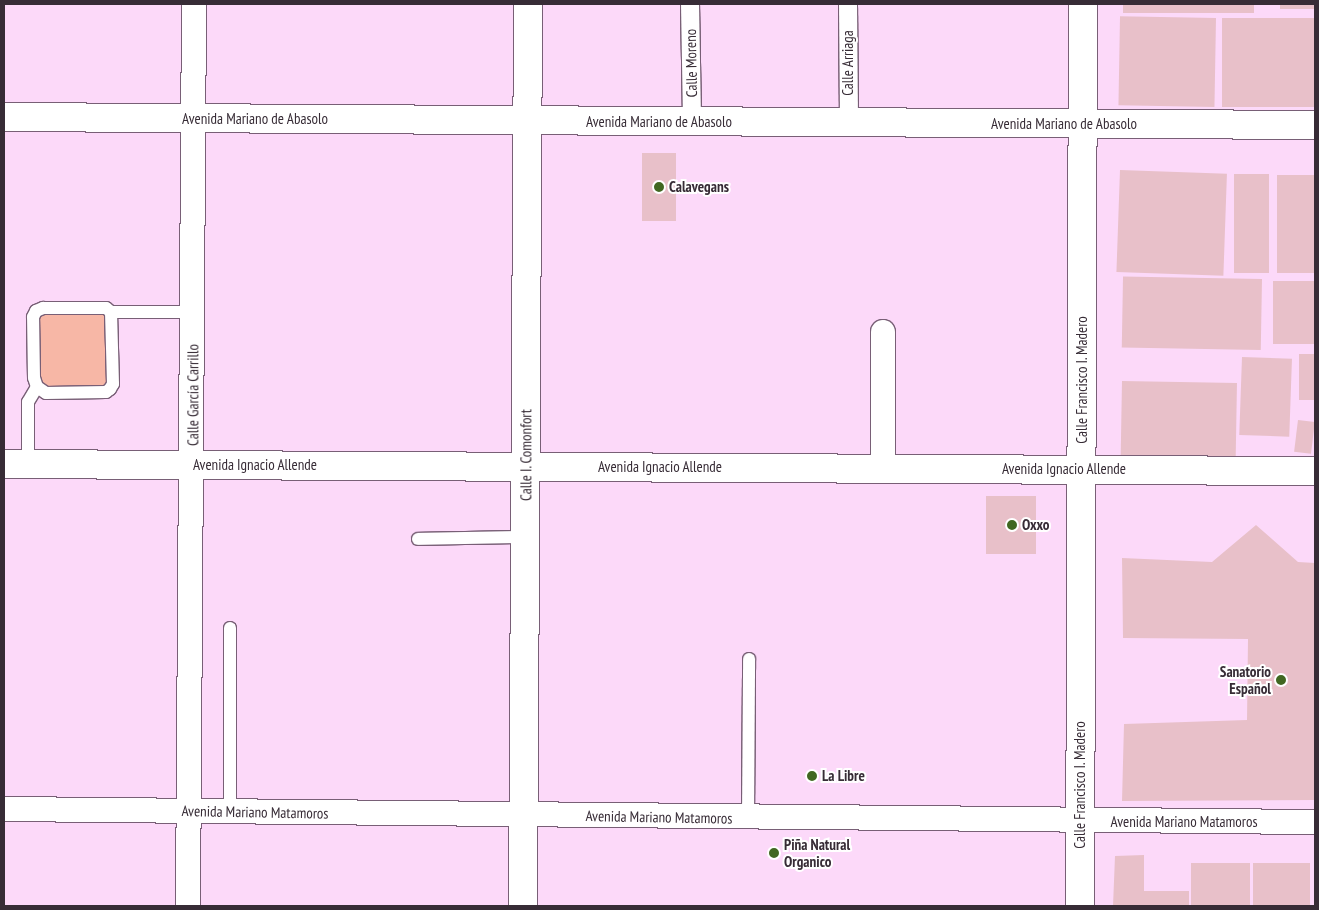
<!DOCTYPE html>
<meta charset="utf-8">
<style>
body{margin:0}
#map{position:relative;width:1319px;height:910px;overflow:hidden;background:#ffe7fc;font-family:"PT Sans Narrow",sans-serif}
div>[style]{position:absolute}
[style*='--x']{left:calc(var(--x)*1px);top:calc(var(--y)*1px);width:calc(var(--w)*1px);rotate:calc(var(--a)*1deg)}
.built>*{inset:0;background:#fcd9f9;transform-origin:0 0}
.green>*{inset:0;background:#f7b7a6;transform-origin:0 0}
.building>*{inset:0;background:#e8c0c9;transform-origin:0 0}
.roads{filter:drop-shadow(1px 0 #785f76) drop-shadow(-1px 0 #785f76) drop-shadow(0 1px #785f76) drop-shadow(0 -1px #785f76)}
.service>*{height:12px;margin:-6px;padding:0 6px;transform-origin:6px;border-radius:6px;background:#fff}
.pedestrian>*{height:18px;margin:-9px;padding:0 9px;transform-origin:9px;border-radius:9px;background:#fff}
.minor>*{height:24px;margin:-12px;padding:0 12px;transform-origin:12px;border-radius:12px;background:#fff}
.tertiary>*{height:28px;margin:-14px;padding:0 14px;transform-origin:14px;border-radius:14px;background:#fff}
.secondary>*{height:28px;margin:-14px;padding:0 14px;transform-origin:14px;border-radius:14px;background:#fff}
.dots>*{width:14px;height:14px;translate:-50% -50%;box-sizing:border-box;border:2px solid #fff;border-radius:50%}
span{translate:-50% -50%;white-space:nowrap;text-align:center;line-height:1.15;-webkit-text-stroke:4px #fff;paint-order:stroke}
.street-label{font-size:15px;color:#372c36}
.poi-label{font-size:15px;color:#372c36;font-weight:700}
.left{translate:0 -50%;text-align:left}
.right{translate:-100% -50%;text-align:right}
.frame{position:absolute;inset:0;border:5px solid #372c36;pointer-events:none}
</style>
<div id="map">
<div class="built">
<div style="left:4px;top:4px;width:1311px;height:902px"></div>
</div>
<div class="green">
<div style="left:108px;top:312px;width:74px;height:71px;rotate:88deg"></div>
</div>
<div class="building">
<div style="left:1123px;top:4px;width:131px;height:9px"></div>
<div style="left:1280px;top:4px;width:35px;height:5px"></div>
<div style="left:1216px;top:18px;width:89px;height:96px;rotate:91deg"></div>
<div style="left:1222px;top:18px;width:93px;height:89px"></div>
<div style="left:642px;top:153px;width:34px;height:68px"></div>
<div style="left:1120px;top:170px;width:107px;height:102px;rotate:2deg"></div>
<div style="left:1234px;top:174px;width:35px;height:99px"></div>
<div style="left:1315px;top:175px;width:98px;height:38px;rotate:90deg"></div>
<div style="left:1262px;top:279px;width:71px;height:139px;rotate:91deg"></div>
<div style="left:1273px;top:281px;width:42px;height:63px"></div>
<div style="left:1299px;top:354px;width:16px;height:46px"></div>
<div style="left:1242px;top:357px;width:50px;height:78px;rotate:2deg"></div>
<div style="left:1122px;top:381px;width:115px;height:76px;rotate:1deg"></div>
<div style="left:1298px;top:420px;width:17px;height:32px;rotate:7deg"></div>
<div style="left:986px;top:496px;width:50px;height:58px"></div>
<div style="clip-path:polygon(1256px 525px,1298px 562px,1315px 563px,1315px 800px,1122px 801px,1124px 724px,1247px 720px,1248px 639px,1123px 638px,1122px 558px,1212px 562px)"></div>
<div style="clip-path:polygon(1144px 855px,1144px 891px,1189px 891px,1189px 906px,1113px 906px,1115px 856px)"></div>
<div style="left:1191px;top:863px;width:59px;height:43px"></div>
<div style="left:1253px;top:863px;width:57px;height:43px"></div>
</div>
<div class="roads">
<div class="service">
<div style="--x:43;--y:308;--w:63;--a:0"></div>
<div style="--x:106;--y:308;--w:6;--a:39"></div>
<div style="--x:111;--y:312;--w:72;--a:88.4"></div>
<div style="--x:113;--y:384;--w:6;--a:121"></div>
<div style="--x:110;--y:389;--w:5;--a:143"></div>
<div style="--x:106;--y:392;--w:60;--a:179"></div>
<div style="--x:46;--y:393;--w:11;--a:-146"></div>
<div style="--x:37;--y:387;--w:9;--a:-108"></div>
<div style="--x:34;--y:378;--w:61;--a:-90.9"></div>
<div style="--x:33;--y:317;--w:7;--a:-63"></div>
<div style="--x:36;--y:311;--w:8;--a:-23"></div>
<div style="--x:111;--y:312;--w:82;--a:0"></div>
<div style="--x:28;--y:464;--w:62;--a:-90"></div>
<div style="--x:28;--y:402;--w:17;--a:-59"></div>
<div style="--x:418;--y:539;--w:107;--a:-1.1"></div>
<div style="--x:230;--y:812;--w:184;--a:-90"></div>
<div style="--x:748;--y:818;--w:159;--a:-89.6"></div>
</div>
<div class="pedestrian">
<div style="--x:690;--y:4;--w:118;--a:89"></div>
<div style="--x:848;--y:4;--w:119;--a:89.5"></div>
</div>
<div class="minor">
<div style="--x:883;--y:332;--w:136;--a:90"></div>
<div style="--x:4;--y:809;--w:1311;--a:0.57"></div>
<div style="--x:188;--y:906;--w:902;--a:-89.62"></div>
</div>
<div class="tertiary">
<div style="--x:4;--y:117;--w:1311;--a:0.35"></div>
<div style="--x:4;--y:464;--w:1311;--a:0.31"></div>
<div style="--x:1080;--y:906;--w:902;--a:-89.81"></div>
</div>
<div class="secondary">
<div style="--x:523;--y:906;--w:902;--a:-89.68"></div>
</div>
</div>
<div class="dots">
<div style="left:659px;top:187px;background:#406721"></div>
<div style="left:1012px;top:525px;background:#406721"></div>
<div style="left:1281px;top:680px;background:#406721"></div>
<div style="left:812px;top:776px;background:#406721"></div>
<div style="left:774px;top:853px;background:#406721"></div>
</div>
<div class="street-label">
<span style="left:691px;top:63px;rotate:-91deg">Calle Moreno</span>
<span style="left:848px;top:63px;rotate:-90deg">Calle Arriaga</span>
<span style="left:255px;top:119px">Avenida Mariano de Abasolo</span>
<span style="left:659px;top:122px">Avenida Mariano de Abasolo</span>
<span style="left:1064px;top:124px">Avenida Mariano de Abasolo</span>
<span style="left:1082px;top:380px;rotate:-90deg">Calle Francisco I. Madero</span>
<span style="left:193px;top:395px;rotate:-90deg">Calle García Carrillo</span>
<span style="left:526px;top:455px;rotate:-90deg">Calle I. Comonfort</span>
<span style="left:255px;top:465px">Avenida Ignacio Allende</span>
<span style="left:660px;top:467px">Avenida Ignacio Allende</span>
<span style="left:1064px;top:469px">Avenida Ignacio Allende</span>
<span style="left:1080px;top:785px;rotate:-90deg">Calle Francisco I. Madero</span>
<span style="left:255px;top:812px;rotate:1deg">Avenida Mariano Matamoros</span>
<span style="left:659px;top:817px;rotate:1deg">Avenida Mariano Matamoros</span>
<span style="left:1184px;top:822px">Avenida Mariano Matamoros</span>
</div>
<div class="poi-label">
<span class="left" style="left:669px;top:187px">Calavegans</span>
<span class="left" style="left:1022px;top:525px">Oxxo</span>
<span class="right" style="left:1271px;top:680px">Sanatorio<br>Español</span>
<span class="left" style="left:822px;top:776px">La Libre</span>
<span class="left" style="left:784px;top:853px">Piña Natural<br>Organico</span>
</div>
<div class="frame"></div>
</div>
